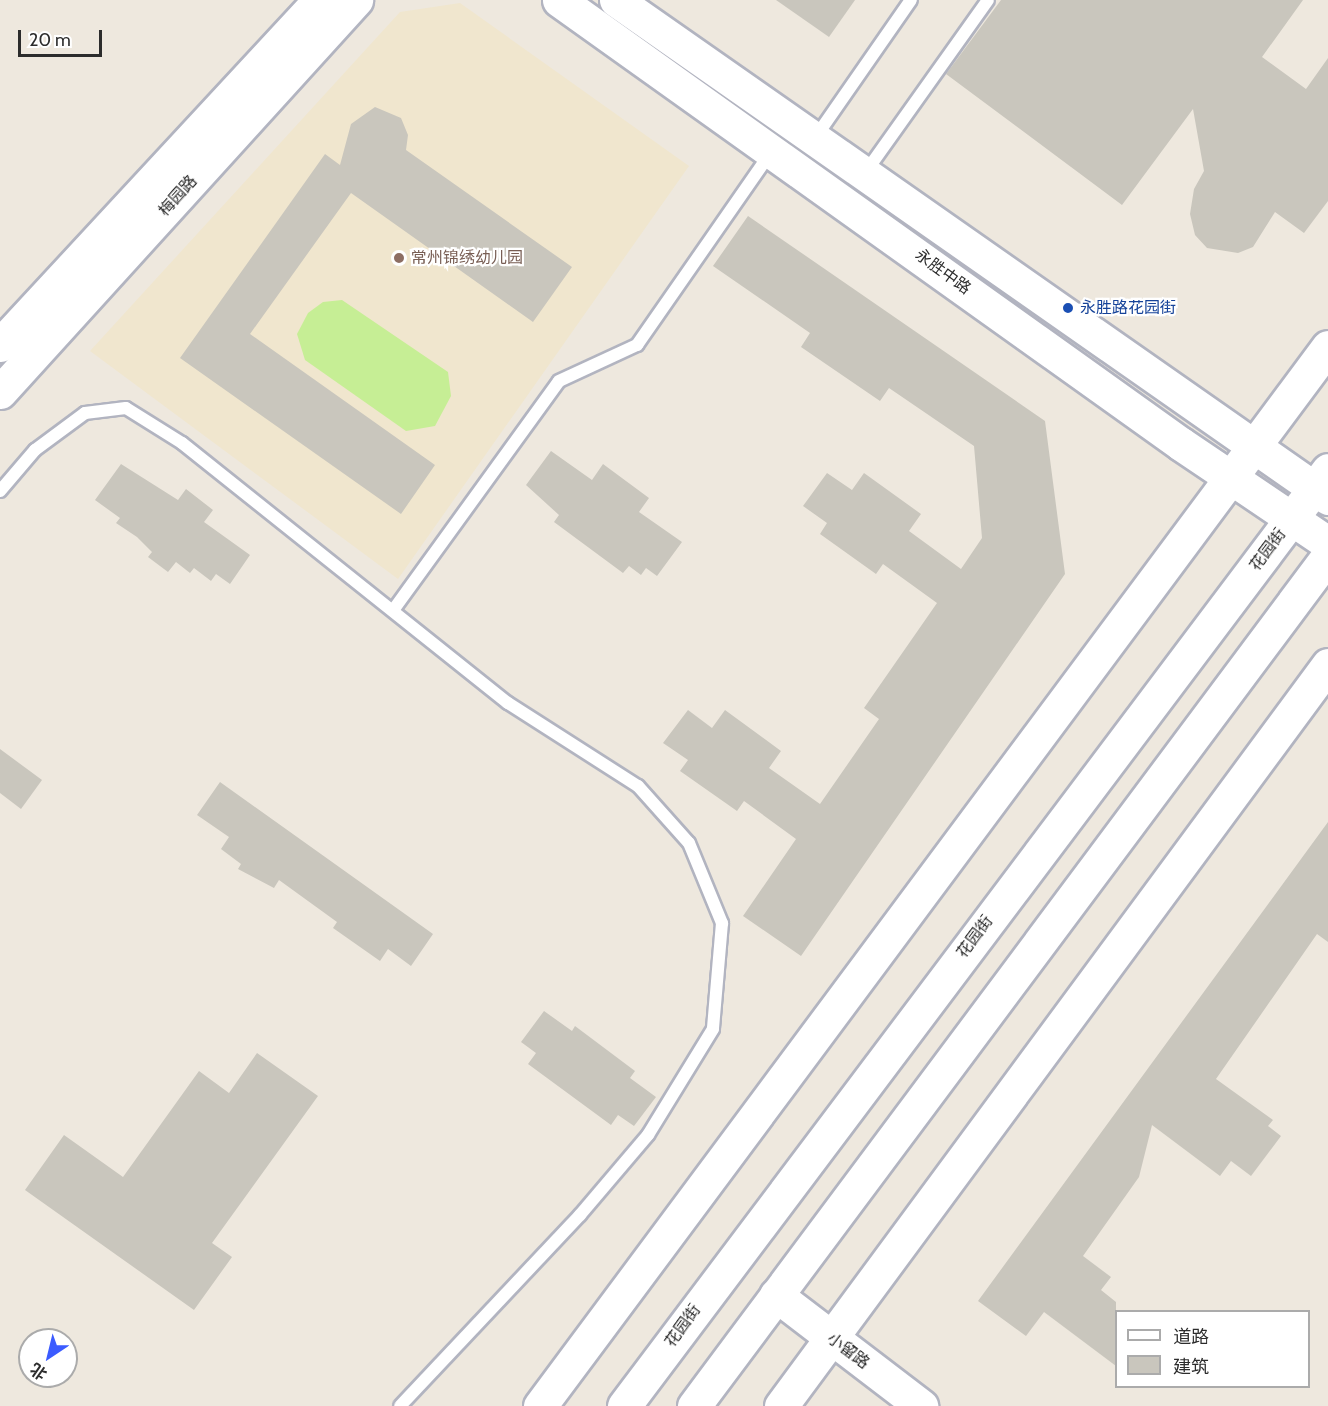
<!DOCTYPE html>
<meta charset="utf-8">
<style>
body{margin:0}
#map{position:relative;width:1328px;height:1406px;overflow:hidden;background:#eee8de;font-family:Cabin,"Noto Sans SC",sans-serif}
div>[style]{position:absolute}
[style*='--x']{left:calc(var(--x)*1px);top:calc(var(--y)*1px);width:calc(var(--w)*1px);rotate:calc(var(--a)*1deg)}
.education>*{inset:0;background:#f0e6ce}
.pitch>*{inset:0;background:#c6ee95}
.building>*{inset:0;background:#c9c6bd}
.roads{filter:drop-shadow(2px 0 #b2b4c0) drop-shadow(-2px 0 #b2b4c0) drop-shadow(0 2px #b2b4c0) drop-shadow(0 -2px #b2b4c0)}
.lane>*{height:12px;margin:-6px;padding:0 6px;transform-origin:6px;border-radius:6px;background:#fff}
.secondary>*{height:33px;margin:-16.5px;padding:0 16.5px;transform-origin:16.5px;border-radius:16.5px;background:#fff}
.dots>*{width:16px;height:16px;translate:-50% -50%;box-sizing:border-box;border:3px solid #fff;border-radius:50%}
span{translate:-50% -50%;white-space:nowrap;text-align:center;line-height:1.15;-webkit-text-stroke:4.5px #fff;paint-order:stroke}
.street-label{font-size:16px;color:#2c2c2c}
.education-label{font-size:16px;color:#785e54}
.left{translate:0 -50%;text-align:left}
.transit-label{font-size:16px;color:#164399}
.legend{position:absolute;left:1115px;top:1310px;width:195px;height:78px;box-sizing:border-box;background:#fff;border:2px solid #ababab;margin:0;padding:8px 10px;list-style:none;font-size:18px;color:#2c2c2c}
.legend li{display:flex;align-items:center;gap:12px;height:30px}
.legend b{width:30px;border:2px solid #ababab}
.north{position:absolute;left:18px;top:1328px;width:60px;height:60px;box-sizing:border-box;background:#fff;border:2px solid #ababab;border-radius:50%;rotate:215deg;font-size:16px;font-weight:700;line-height:24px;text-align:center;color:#2c2c2c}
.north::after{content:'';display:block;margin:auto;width:21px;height:27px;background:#3b5bff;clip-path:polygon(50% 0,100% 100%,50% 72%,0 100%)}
.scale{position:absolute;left:18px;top:30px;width:84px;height:27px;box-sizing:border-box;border:3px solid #2c2c2c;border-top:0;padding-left:8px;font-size:18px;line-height:21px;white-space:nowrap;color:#2c2c2c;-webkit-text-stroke:4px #fff;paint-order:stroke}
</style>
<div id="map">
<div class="education">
<div style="clip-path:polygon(460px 3px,689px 166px,398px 579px,90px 351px,400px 12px)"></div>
</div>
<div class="pitch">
<div style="clip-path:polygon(342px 300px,448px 372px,451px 396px,435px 426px,406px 431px,305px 360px,297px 334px,308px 313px,323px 302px)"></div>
</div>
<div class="building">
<div style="clip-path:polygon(776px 0,855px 0,829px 37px)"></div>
<div style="clip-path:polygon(1001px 0,1303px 0,1262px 57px,1306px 89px,1328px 58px,1328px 201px,1304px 233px,1275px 212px,1253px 247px,1238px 253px,1207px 248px,1195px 235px,1190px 214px,1194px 189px,1204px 171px,1193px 109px,1122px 205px,946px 74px)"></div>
<div style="clip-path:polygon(375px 107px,401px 118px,408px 135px,406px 150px,572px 267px,533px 322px,351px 193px,250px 334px,435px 465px,401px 514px,180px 358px,325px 154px,340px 165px,351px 124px)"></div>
<div style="clip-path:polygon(748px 216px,1045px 421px,1065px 574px,801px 956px,743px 916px,796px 839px,744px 801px,737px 811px,680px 771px,688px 760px,663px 743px,688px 710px,712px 728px,725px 710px,781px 751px,769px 768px,820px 804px,879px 719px,864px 708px,937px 603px,883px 564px,876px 574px,820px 534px,827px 523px,803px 506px,827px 473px,852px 490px,864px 473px,921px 514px,909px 531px,961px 569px,982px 538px,974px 446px,889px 388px,880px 401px,801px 347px,810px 333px,713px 266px)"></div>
<div style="clip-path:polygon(551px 451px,592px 480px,603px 464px,649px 498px,639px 512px,682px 542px,657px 576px,646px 568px,641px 575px,629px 566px,623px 573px,554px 522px,559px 515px,526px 485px)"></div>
<div style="clip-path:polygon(121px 464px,178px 500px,186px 489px,213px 510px,204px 522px,250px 555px,230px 584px,216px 574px,211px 581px,194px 568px,190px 573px,176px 562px,168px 572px,148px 557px,152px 552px,137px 537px,116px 523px,120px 518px,95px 500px)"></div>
<div style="clip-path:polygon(0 749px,42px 780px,21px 809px,0 793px)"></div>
<div style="clip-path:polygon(220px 782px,433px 934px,411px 966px,388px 949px,380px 961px,333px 928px,337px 922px,279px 880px,274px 888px,238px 869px,241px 864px,221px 849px,229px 837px,197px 815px)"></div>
<div style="clip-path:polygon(1328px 822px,1328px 942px,1317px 934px,1216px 1079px,1273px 1120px,1268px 1126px,1281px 1136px,1251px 1176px,1231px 1161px,1220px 1176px,1152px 1125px,1139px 1177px,1083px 1256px,1111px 1277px,1101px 1290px,1116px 1302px,1116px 1366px,1044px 1312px,1026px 1336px,978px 1301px)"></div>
<div style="clip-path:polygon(544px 1011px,572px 1031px,575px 1026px,635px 1071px,630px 1078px,656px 1097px,634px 1126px,618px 1115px,611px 1125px,528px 1064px,536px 1053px,521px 1042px)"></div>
<div style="clip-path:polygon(257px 1053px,318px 1096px,212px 1243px,232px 1257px,194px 1310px,25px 1190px,64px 1135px,123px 1177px,199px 1071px,229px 1093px)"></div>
</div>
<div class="roads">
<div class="lane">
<div style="--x:815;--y:138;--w:168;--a:-55.2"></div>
<div style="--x:865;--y:173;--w:212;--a:-54.6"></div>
<div style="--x:0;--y:491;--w:54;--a:-49.5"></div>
<div style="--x:35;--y:450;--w:62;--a:-36.5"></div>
<div style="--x:85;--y:413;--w:41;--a:-7"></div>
<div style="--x:126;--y:408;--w:66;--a:32"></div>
<div style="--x:182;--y:443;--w:417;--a:38.6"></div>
<div style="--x:508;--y:703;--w:154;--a:32.6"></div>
<div style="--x:638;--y:786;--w:76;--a:48.2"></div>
<div style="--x:689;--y:843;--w:87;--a:67.6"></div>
<div style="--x:722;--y:923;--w:106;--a:94.9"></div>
<div style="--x:713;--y:1029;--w:124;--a:121.5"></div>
<div style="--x:648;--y:1135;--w:105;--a:130.4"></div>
<div style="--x:580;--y:1215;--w:262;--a:133.3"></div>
<div style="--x:394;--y:609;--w:281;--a:-54.1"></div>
<div style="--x:559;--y:381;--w:86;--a:-24.8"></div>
<div style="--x:637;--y:345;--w:235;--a:-55.2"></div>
</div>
<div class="secondary">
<div style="--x:559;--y:0;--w:764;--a:35.52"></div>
<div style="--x:1181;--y:444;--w:177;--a:34"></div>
<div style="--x:616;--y:0;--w:869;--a:34.97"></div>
<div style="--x:0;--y:345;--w:470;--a:-47.2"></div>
<div style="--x:0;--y:392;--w:530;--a:-47.76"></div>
<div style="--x:776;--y:1295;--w:183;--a:37.4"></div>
<div style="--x:540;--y:1406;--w:1320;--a:-53.35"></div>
<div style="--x:624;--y:1406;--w:1171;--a:-53.05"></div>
<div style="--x:694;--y:1406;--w:1060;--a:-53.28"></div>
<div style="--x:781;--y:1406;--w:921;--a:-53.57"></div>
</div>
</div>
<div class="dots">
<div style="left:399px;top:258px;background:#8d6e63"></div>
<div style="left:1068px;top:308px;background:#1a4fb4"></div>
</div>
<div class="street-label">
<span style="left:178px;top:196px;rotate:-48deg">梅园路</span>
<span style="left:943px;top:272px;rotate:36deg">永胜中路</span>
<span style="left:1268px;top:550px;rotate:-53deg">花园街</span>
<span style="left:975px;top:937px;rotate:-53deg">花园街</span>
<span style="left:683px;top:1326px;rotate:-54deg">花园街</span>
<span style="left:848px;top:1351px;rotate:37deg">小留路</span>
</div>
<div class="education-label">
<span class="left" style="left:411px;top:258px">常州锦绣幼儿园</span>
</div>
<div class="transit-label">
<span class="left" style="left:1080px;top:308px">永胜路花园街</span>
</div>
<ul class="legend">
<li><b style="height:8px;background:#fff"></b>道路</li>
<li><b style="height:16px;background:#c9c6bd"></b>建筑</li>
</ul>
<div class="north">北</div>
<div class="scale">20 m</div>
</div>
